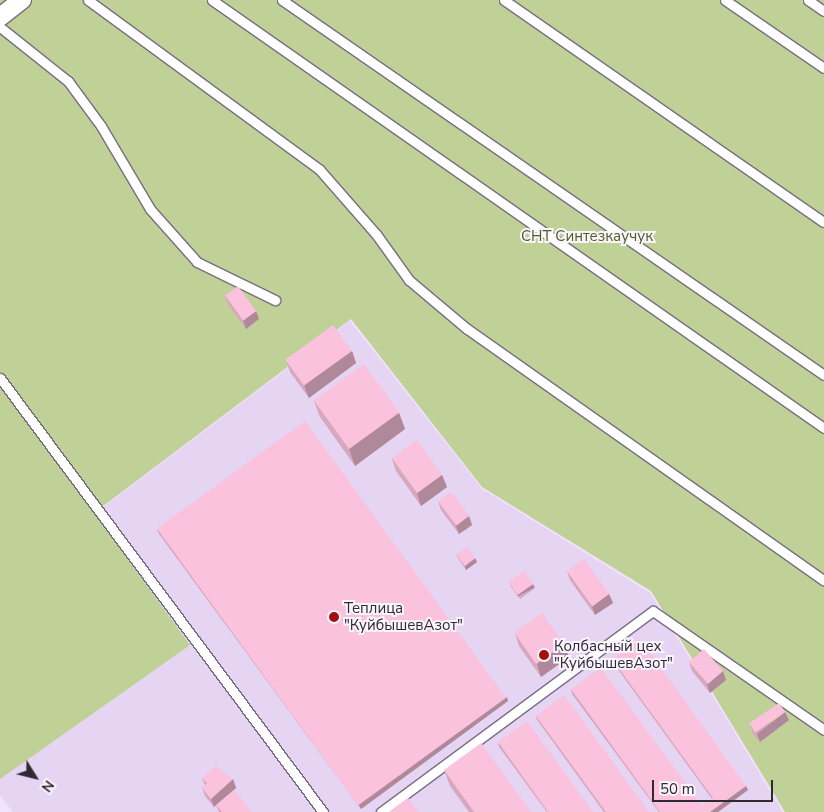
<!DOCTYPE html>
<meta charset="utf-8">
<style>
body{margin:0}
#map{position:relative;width:824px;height:812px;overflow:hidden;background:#f1e3fb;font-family:"Nunito Sans",sans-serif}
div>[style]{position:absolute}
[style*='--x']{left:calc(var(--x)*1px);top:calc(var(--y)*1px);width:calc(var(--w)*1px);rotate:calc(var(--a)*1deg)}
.built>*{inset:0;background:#e6d4f3}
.green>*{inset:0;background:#bfd197}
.roads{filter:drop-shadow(1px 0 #796c81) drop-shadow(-1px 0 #796c81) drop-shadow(0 1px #796c81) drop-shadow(0 -1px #796c81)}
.service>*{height:9px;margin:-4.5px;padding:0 4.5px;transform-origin:4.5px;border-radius:4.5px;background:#fff}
.minor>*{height:18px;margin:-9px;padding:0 9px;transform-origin:9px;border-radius:9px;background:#fff}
.wall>*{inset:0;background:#d7a7bd}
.shaded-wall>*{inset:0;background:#af889a;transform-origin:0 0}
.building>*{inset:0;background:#fac2dc;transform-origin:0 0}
.dots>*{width:14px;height:14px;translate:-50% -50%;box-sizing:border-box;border:2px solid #faf4fe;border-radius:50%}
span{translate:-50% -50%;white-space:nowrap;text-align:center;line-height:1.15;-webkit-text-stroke:4px #faf4fe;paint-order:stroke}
.park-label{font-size:15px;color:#4e5e1f}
.poi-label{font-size:15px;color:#2f2932}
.left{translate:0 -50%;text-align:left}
.north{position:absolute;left:10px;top:752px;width:50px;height:50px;-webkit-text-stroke:4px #faf4fe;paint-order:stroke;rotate:126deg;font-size:14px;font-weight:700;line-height:20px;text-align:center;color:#2f2932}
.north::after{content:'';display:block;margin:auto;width:18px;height:22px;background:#2f2932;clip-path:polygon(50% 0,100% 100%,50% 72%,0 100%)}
.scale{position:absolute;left:652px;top:780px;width:121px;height:22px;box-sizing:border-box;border:2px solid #2f2932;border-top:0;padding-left:6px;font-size:15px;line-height:18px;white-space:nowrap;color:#2f2932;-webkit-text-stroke:4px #faf4fe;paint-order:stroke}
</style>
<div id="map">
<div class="built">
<div style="clip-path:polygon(350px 321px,482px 489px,650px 593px,783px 812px,13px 812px,0 795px,0 585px)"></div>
</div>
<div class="green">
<div style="clip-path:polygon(0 0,824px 0,824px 812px,785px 812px,651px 591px,482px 487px,351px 319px,94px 513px,190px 645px,0 779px)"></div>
</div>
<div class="roads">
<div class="service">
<div style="--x:88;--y:0;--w:286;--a:36.2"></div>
<div style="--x:319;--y:169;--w:86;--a:48.8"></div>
<div style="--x:376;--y:234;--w:57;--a:54.3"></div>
<div style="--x:409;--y:280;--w:75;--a:40.1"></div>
<div style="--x:466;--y:328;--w:438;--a:35.2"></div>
<div style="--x:212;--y:0;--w:747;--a:34.97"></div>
<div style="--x:282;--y:0;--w:659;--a:34.68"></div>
<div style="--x:504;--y:0;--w:389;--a:34.8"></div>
<div style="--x:725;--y:0;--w:120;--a:34.5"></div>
<div style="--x:808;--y:0;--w:19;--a:35"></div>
<div style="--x:0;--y:27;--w:87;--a:38.5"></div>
<div style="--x:68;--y:81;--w:56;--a:53.7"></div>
<div style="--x:101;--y:126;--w:96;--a:59.4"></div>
<div style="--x:150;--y:209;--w:71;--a:48.4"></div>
<div style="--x:197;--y:262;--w:87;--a:26"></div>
<div style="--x:0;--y:378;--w:541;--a:53.34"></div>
<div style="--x:381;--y:812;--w:338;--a:-36.5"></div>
<div style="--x:653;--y:611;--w:208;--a:34.8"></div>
</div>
<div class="minor">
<div style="--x:0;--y:17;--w:28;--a:-38"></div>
</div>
</div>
<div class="wall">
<div style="clip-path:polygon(225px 296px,256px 311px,259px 319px,246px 329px,228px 304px)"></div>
<div style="clip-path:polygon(352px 351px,356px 363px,309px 398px,290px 372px,286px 360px)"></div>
<div style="clip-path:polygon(314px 401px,399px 413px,405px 429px,355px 466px,320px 417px)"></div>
<div style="clip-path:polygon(392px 459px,442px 475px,447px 487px,421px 506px,396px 471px)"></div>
<div style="clip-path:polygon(438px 501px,469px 516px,472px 525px,459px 534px,441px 510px)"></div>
<div style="clip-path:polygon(157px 529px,508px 701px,361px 809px,159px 534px)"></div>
<div style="clip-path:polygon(456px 554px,475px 558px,477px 562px,466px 570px,458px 558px)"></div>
<div style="clip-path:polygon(567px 572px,609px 594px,613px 603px,595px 615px,570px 580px)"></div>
<div style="clip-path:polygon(509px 582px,535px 588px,520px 599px,511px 587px)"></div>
<div style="clip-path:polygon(515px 633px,569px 657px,541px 677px,519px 646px)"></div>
<div style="clip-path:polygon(612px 659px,746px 786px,748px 790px,718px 812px,659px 812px,572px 694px,571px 689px,702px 806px,712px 799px,614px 664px)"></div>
<div style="clip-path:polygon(689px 662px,723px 671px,726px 680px,710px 693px,692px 671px)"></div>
<div style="clip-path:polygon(536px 716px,649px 812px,604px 812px,537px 720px)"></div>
<div style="clip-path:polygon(789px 720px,760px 742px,753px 734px,750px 725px)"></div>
<div style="clip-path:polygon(498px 742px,593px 812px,547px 812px,499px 747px)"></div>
<div style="clip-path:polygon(444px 770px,531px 812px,469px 812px,450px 786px)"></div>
<div style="clip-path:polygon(202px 778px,233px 779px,236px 788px,217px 805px,252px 812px,219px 812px,216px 805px,214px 807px,205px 796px,202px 788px,205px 785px)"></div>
</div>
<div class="shaded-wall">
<div style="clip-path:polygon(256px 311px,259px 319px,246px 329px,243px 320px)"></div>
<div style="clip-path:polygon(352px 351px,356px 363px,309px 398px,304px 385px)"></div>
<div style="clip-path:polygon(399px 413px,405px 429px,355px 466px,349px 449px)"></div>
<div style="clip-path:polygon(442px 475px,447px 487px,421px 506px,417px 493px)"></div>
<div style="clip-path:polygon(469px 516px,472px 525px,459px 534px,456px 526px)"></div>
<div style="clip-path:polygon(475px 558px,477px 562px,466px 570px,465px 566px)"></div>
<div style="left:533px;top:584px;width:4px;height:19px;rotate:63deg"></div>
<div style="clip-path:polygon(609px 594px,613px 603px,595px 615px,592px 607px)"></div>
<div style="clip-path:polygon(564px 644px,569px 657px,541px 677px,537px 664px)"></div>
<div style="clip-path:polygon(723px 671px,726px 680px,710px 693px,707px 684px)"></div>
<div style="clip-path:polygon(507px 697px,508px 701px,361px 809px,359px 805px)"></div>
<div style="clip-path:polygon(785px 712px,789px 720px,760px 742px,757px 734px)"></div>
<div style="clip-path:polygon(233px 779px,236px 788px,214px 807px,211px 799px)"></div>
<div style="clip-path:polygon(746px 786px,748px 790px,718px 812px,710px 812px)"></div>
</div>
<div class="building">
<div style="left:238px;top:286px;width:31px;height:16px;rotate:54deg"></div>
<div style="left:333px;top:325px;width:32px;height:59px;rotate:54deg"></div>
<div style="left:364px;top:364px;width:60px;height:62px;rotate:54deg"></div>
<div style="left:305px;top:421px;width:342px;height:183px;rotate:54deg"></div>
<div style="left:417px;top:440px;width:43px;height:31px;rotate:54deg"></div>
<div style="left:451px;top:492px;width:30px;height:16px;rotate:53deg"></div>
<div style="left:467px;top:547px;width:14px;height:13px;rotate:54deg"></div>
<div style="left:584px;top:559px;width:43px;height:21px;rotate:54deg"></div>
<div style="left:524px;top:571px;width:16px;height:19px;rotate:55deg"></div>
<div style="left:542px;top:613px;width:38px;height:34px;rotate:55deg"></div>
<div style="clip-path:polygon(640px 639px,746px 786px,710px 812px,660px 812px,571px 689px,601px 668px,702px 806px,713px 798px,612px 659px)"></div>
<div style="left:704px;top:649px;width:29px;height:20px;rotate:49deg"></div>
<div style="clip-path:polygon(564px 695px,649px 812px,606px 812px,536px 716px)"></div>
<div style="left:779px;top:703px;width:11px;height:36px;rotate:56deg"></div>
<div style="clip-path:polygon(527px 721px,593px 812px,548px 812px,498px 742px)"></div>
<div style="clip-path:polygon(481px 743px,531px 812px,474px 812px,444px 770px)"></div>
<div style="clip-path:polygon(216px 766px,233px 779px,211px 799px,202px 788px,207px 783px,202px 778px)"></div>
<div style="clip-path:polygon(234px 790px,252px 812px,222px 812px,216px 805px)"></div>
<div style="clip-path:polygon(408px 798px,418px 812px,389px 812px)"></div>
</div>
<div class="dots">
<div style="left:334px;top:617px;background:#a40e0a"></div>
<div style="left:544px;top:655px;background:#a40e0a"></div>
</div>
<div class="park-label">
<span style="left:587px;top:237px">СНТ Синтезкаучук</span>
</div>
<div class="poi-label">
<span class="left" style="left:344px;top:617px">Теплица<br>"КуйбышевАзот"</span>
<span class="left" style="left:554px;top:655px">Колбасный цех<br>"КуйбышевАзот"</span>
</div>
<div class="north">N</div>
<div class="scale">50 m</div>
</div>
